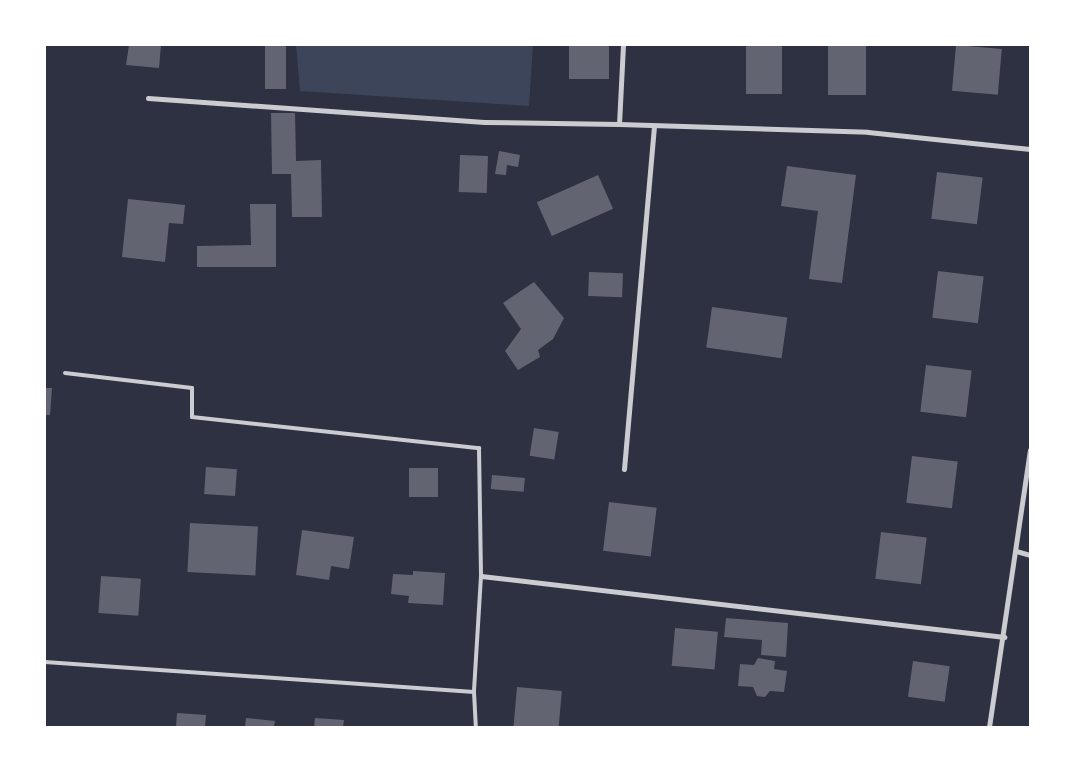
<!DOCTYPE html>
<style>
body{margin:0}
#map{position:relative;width:1075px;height:772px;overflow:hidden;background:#2d3142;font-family:"Nunito Sans",sans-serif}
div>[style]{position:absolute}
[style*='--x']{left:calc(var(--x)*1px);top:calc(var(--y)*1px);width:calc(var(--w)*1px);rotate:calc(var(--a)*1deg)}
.green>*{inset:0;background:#3c4559}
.building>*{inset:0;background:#626471;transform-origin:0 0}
.service>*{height:4px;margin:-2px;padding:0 2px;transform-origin:2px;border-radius:2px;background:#caccd0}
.minor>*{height:5px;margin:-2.5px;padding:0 2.5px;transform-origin:2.5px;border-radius:2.5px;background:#caccd0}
span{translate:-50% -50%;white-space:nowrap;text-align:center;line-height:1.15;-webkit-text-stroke:5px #fff;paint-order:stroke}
.frame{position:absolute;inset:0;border:46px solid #fff;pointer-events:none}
</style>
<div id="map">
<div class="green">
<div style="clip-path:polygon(296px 45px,533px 45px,529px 106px,300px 91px)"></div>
</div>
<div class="building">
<div style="clip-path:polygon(129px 45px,161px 45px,159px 68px,126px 65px)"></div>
<div style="left:265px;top:45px;width:21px;height:44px"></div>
<div style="left:569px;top:45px;width:40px;height:34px"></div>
<div style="left:746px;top:45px;width:36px;height:49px"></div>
<div style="left:828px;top:45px;width:38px;height:50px"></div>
<div style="left:956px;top:45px;width:46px;height:46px;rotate:5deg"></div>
<div style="clip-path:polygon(271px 113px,295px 113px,296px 161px,321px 160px,322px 217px,292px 217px,291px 174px,272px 174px)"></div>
<div style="clip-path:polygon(499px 151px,520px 155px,518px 167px,507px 165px,506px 175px,495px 174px)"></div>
<div style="left:460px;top:155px;width:28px;height:37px;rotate:2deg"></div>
<div style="clip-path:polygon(787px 166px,856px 175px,842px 283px,809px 279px,818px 211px,781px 206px)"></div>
<div style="left:937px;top:172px;width:46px;height:47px;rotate:7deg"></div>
<div style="left:598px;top:175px;width:37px;height:67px;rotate:66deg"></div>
<div style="clip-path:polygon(128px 199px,185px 205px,183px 224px,169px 223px,165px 262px,122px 257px)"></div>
<div style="clip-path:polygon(250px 204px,276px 204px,276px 267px,197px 267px,197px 246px,251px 245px)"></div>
<div style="left:938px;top:271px;width:46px;height:47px;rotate:7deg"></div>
<div style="left:589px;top:272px;width:34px;height:24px;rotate:2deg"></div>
<div style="clip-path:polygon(534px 282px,564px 318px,553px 339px,538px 350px,540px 357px,518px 370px,505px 351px,521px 329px,503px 303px)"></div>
<div style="left:712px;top:307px;width:76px;height:41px;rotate:8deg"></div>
<div style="left:926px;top:365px;width:46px;height:47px;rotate:7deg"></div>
<div style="clip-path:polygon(45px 388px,52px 388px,50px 415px,45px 415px)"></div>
<div style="left:534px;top:428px;width:25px;height:28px;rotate:9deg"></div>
<div style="left:912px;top:456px;width:46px;height:47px;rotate:7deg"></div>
<div style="left:206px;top:467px;width:31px;height:27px;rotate:4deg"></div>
<div style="left:409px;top:468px;width:29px;height:29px"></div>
<div style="left:492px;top:475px;width:33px;height:14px;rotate:5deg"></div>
<div style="left:609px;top:502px;width:48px;height:49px;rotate:7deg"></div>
<div style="left:190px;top:523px;width:68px;height:49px;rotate:3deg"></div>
<div style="clip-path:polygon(302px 530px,354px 537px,349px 569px,331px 566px,329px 580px,296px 575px)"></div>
<div style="left:881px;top:532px;width:46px;height:47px;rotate:7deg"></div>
<div style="clip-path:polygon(413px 571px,445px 573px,443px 605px,408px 603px,409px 596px,391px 594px,393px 574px,413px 575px)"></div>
<div style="left:101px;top:576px;width:40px;height:37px;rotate:4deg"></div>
<div style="clip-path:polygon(726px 618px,788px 623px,786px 657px,761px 655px,762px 640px,724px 637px)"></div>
<div style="left:675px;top:628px;width:43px;height:38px;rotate:5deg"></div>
<div style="clip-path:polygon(758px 658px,775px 661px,774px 669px,787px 671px,784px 692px,770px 691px,765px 697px,757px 696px,753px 687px,738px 686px,740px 664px,754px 665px)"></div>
<div style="left:913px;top:661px;width:37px;height:36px;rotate:8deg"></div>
<div style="left:517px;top:687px;width:45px;height:40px;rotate:5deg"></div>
<div style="clip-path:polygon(177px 713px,206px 715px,205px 727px,176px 727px)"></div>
<div style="clip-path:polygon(246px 718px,275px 721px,274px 727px,245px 727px)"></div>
<div style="clip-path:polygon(315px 718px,344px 720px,343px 727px,314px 727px)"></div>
</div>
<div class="service">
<div style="--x:65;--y:373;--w:128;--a:6.7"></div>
<div style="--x:192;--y:388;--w:29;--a:90"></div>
<div style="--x:192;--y:417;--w:289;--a:6.2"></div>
<div style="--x:479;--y:448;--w:128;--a:89.1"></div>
<div style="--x:481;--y:576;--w:116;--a:93.5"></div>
<div style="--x:474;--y:692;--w:35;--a:87"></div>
<div style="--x:45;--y:662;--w:430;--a:4"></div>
</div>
<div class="minor">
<div style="--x:148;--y:98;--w:337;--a:4.1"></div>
<div style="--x:484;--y:122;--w:135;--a:0.8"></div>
<div style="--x:619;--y:124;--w:249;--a:1.8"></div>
<div style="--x:868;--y:132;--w:163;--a:6"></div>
<div style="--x:619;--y:124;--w:79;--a:-87.1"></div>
<div style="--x:624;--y:469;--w:344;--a:-85"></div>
<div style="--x:1016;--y:551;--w:15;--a:16"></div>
<div style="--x:481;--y:576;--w:527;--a:6.65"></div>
<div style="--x:989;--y:727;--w:280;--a:-81.6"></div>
</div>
<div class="frame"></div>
</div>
